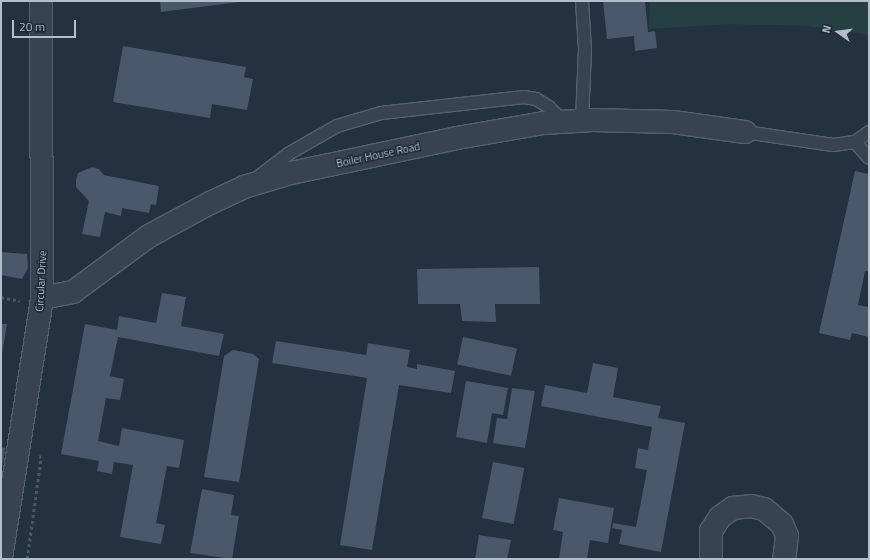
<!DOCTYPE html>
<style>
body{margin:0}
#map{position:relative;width:870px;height:560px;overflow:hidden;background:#233141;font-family:"Titillium Web",sans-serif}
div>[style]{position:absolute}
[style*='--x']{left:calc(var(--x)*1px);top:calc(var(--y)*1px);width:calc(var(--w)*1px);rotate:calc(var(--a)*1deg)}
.green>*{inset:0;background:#254042}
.building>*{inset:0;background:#49586a;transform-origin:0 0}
.path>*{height:2.5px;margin-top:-1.25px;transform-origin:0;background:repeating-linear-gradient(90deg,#435d5e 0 3px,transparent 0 6px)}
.roads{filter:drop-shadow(1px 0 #55616e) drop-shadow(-1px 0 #55616e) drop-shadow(0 1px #55616e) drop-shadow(0 -1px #55616e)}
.service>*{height:12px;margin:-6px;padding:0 6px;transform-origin:6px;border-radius:6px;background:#374350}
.minor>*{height:22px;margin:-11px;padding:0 11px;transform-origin:11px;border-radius:11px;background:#374350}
span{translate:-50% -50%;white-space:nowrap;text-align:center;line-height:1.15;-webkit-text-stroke:3px #1c2835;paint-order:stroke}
.street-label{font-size:11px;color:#b4becb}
.frame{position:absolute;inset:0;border:2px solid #b4becb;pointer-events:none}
.north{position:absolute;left:818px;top:12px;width:40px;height:40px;-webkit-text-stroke:3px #1c2835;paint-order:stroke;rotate:284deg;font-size:11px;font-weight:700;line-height:16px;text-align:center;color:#b4becb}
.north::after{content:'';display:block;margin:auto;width:14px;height:18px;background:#b4becb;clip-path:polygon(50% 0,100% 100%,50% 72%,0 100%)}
.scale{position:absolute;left:12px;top:20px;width:64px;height:18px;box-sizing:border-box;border:2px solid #b4becb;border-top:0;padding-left:5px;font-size:12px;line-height:14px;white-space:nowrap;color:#b4becb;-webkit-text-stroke:3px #1c2835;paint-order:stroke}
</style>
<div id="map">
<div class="green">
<div style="clip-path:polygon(650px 1px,869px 1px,869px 35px,808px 26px,729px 24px,649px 29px)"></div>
</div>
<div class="building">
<div style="clip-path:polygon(160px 1px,239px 1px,239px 2px,161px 12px)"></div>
<div style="clip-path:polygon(603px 1px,645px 1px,648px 32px,655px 31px,657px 48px,635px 51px,634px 36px,607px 39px)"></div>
<div style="clip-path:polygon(123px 46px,246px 67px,244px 77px,253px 79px,247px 110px,212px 104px,210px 118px,113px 102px)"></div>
<div style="clip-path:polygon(92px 167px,99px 169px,104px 175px,159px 186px,156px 205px,151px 204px,149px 213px,122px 208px,121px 216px,105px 212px,100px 237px,82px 234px,89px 201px,76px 187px,76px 180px,78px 173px)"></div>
<div style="clip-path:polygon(855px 171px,869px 174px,869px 271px,865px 271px,858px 305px,869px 307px,869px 337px,852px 333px,850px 340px,819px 333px)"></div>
<div style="clip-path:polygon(1px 252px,27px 254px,28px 268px,22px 279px,1px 275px)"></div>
<div style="clip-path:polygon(539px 267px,540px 304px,495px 304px,496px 322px,462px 321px,460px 304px,418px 304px,417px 269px)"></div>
<div style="clip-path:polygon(162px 293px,186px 297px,181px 326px,224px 334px,219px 356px,118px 337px,110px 376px,124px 379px,120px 400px,106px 398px,98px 441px,119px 446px,122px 428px,184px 440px,179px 468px,167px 466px,156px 523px,165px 525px,161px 544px,120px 537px,133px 465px,114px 462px,112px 474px,97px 471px,99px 461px,61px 454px,85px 324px,117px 330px,119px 316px,156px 323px)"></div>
<div style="clip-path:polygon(1px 324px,7px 324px,2px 354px,1px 354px)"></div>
<div style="left:463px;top:337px;width:55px;height:28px;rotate:12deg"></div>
<div style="clip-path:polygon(276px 341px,366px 355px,368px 343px,410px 350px,407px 367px,417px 369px,417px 364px,455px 371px,451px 393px,399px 385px,372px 550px,340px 545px,367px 378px,272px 363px)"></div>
<div style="clip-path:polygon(233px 350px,253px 354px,259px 359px,239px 482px,204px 477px,224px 356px)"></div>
<div style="clip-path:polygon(593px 363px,618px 368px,613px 397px,661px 406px,658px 418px,685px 423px,661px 552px,619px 544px,622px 530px,612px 528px,613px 523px,636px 527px,647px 470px,635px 468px,638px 448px,648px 450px,652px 427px,541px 406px,545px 385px,587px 393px)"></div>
<div style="clip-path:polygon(466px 381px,508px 388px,503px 415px,492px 413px,487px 443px,456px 437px)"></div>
<div style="clip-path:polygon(512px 388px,535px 391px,525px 448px,493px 443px,497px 418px,507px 419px)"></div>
<div style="clip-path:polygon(1px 447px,5px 448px,2px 468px,1px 468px)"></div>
<div style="left:493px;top:462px;width:32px;height:57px;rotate:11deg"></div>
<div style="clip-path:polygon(202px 489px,234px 495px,231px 515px,239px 516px,232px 559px,190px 553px)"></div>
<div style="clip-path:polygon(559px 498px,614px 508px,608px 543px,590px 540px,587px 559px,559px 559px,563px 532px,553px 530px)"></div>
<div style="clip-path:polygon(479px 535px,511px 540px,507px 559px,475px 559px)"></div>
</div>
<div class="path">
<div style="--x:1;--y:297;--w:19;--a:12"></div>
<div style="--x:27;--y:559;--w:103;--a:-82.2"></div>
<div style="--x:41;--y:457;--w:2;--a:180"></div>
</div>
<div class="roads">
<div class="service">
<div style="--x:582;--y:121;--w:71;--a:-87.6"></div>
<div style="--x:585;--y:50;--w:49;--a:-93.5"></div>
<div style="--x:745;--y:132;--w:89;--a:8.4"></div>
<div style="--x:833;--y:145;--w:22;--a:-8"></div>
<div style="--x:855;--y:142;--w:17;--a:-36"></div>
<div style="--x:855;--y:142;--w:21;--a:49"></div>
<div style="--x:258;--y:177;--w:38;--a:-37"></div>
<div style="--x:288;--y:154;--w:56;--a:-29.7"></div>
<div style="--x:337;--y:126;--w:46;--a:-16.5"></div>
<div style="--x:381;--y:113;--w:144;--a:-6.4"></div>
<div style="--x:524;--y:97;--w:12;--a:9"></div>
<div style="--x:536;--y:99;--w:15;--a:32"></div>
<div style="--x:549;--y:107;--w:21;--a:47"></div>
</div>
<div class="minor">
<div style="--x:42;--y:298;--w:32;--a:-11"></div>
<div style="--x:73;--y:292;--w:94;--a:-36.4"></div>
<div style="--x:149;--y:236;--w:69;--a:-28.4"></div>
<div style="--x:210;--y:203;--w:38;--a:-25"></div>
<div style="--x:244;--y:187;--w:49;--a:-16.6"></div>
<div style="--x:291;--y:173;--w:170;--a:-11.9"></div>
<div style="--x:457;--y:138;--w:88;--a:-9.8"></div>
<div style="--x:544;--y:123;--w:49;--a:-3.5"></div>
<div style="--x:593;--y:120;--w:80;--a:1.4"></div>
<div style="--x:673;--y:122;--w:73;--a:7.9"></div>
<div style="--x:1;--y:558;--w:263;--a:-81"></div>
<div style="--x:42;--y:298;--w:297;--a:-90.2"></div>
<div style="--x:711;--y:559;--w:28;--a:-90"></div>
<div style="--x:711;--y:531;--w:17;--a:-57"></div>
<div style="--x:720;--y:517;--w:16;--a:-35"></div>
<div style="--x:733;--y:508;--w:18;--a:-6"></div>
<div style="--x:751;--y:506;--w:13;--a:13"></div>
<div style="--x:764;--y:509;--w:23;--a:40"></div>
<div style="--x:782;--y:524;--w:13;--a:67"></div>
<div style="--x:787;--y:536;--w:23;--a:97"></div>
</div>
</div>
<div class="street-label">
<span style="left:378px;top:155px;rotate:-12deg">Boiler House Road</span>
<span style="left:41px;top:281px;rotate:-87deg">Circular Drive</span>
</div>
<div class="frame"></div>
<div class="north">N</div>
<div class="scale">20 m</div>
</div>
